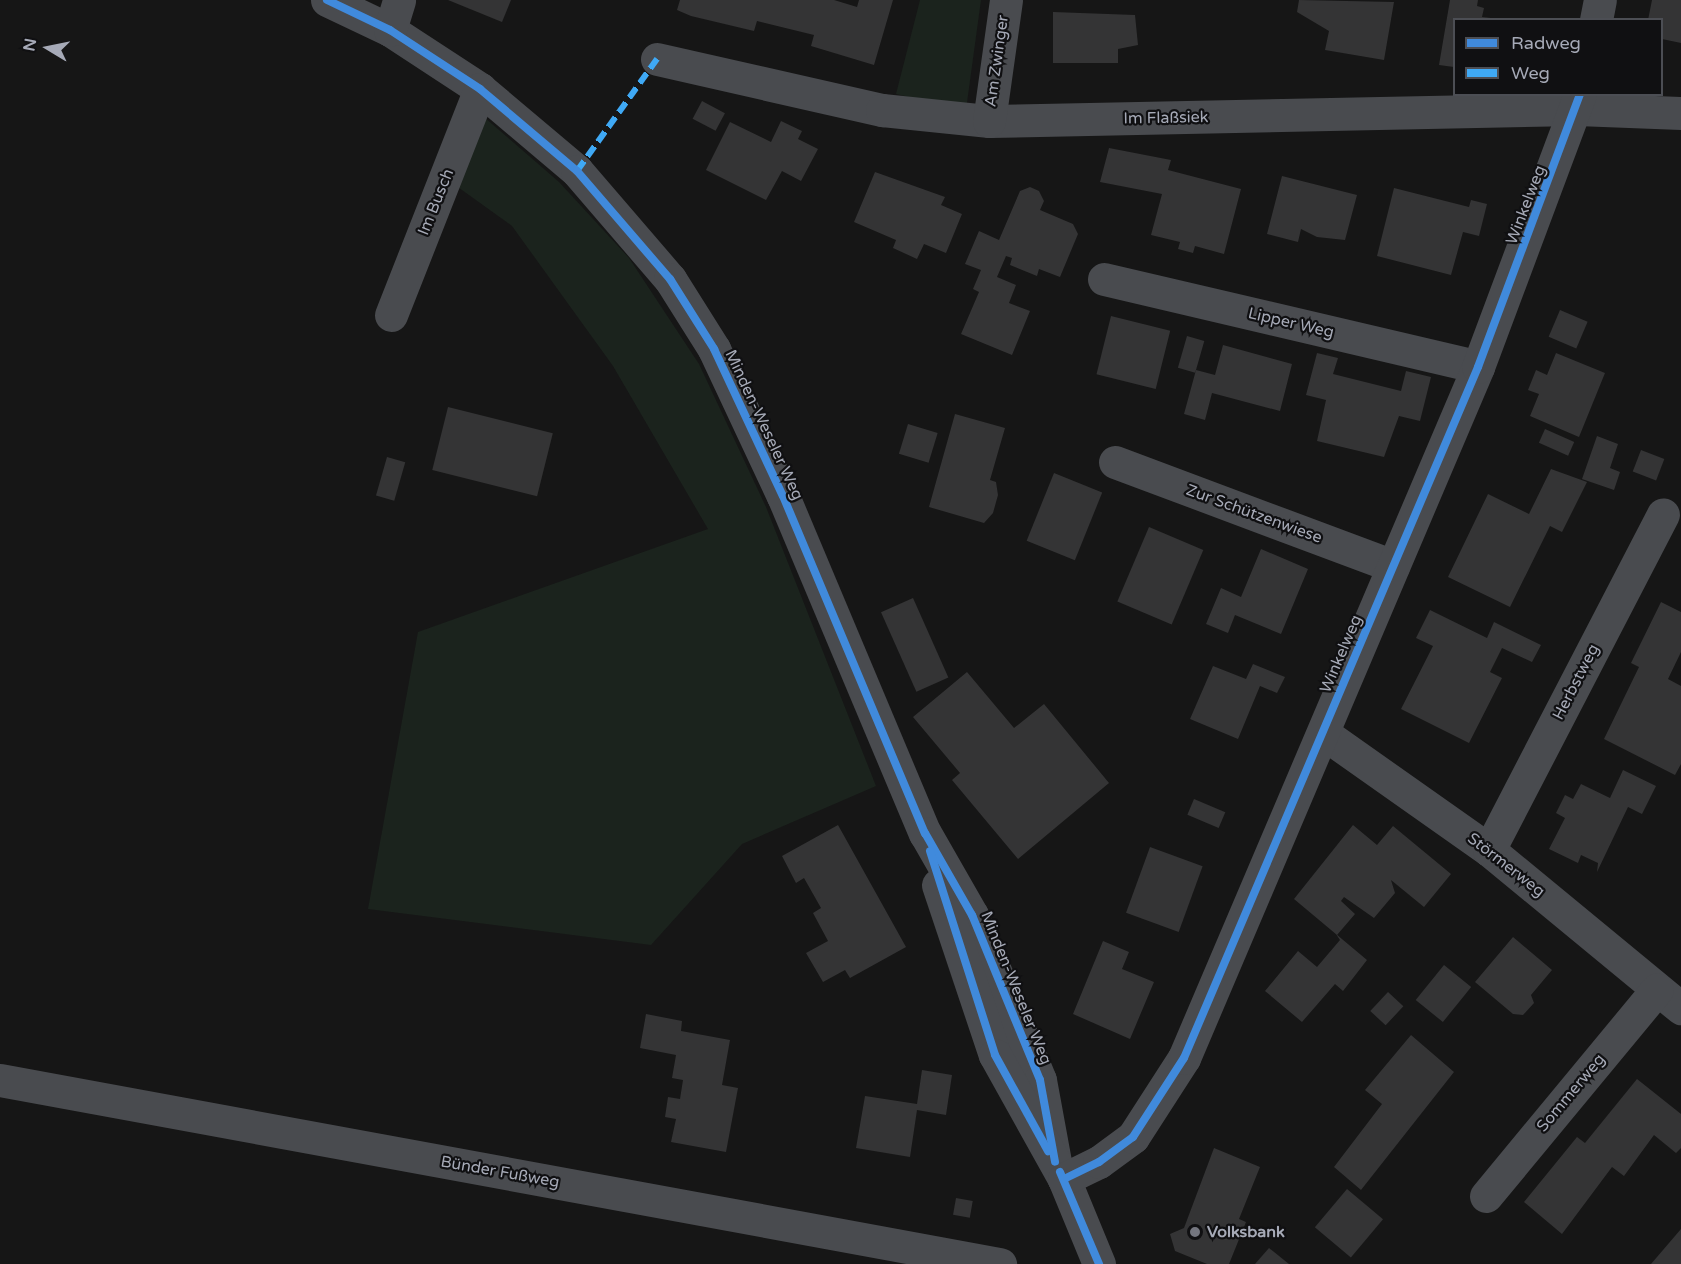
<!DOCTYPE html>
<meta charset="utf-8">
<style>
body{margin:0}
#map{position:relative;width:1681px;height:1264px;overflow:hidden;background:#161616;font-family:"Varela Round",sans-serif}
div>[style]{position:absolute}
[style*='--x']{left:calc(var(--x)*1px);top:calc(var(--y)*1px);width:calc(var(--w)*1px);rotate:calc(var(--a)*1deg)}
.green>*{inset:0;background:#1b231d}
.building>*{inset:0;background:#343435;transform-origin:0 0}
.minor>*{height:33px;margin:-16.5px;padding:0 16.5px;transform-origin:16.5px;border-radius:16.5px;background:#494b4f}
.quiet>*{height:6px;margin-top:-3px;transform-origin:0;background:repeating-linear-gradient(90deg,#3fa9f5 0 12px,transparent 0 18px)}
.cycleway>*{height:8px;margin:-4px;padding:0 4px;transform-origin:4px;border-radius:4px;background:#408adc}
.dots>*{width:16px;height:16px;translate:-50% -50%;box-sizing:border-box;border:3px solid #101012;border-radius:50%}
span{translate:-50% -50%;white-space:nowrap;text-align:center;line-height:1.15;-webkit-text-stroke:4.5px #101012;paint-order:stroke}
.street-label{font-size:16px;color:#a6aab7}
.poi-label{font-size:16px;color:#a6aab7;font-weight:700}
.left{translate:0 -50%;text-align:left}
.legend{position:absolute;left:1453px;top:18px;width:210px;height:78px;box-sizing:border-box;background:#101012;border:2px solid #4c4e54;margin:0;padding:8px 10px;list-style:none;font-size:18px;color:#a6aab7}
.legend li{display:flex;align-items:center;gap:12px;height:30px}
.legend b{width:30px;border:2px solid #4c4e54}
.north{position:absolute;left:18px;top:18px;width:60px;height:60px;-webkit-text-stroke:4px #101012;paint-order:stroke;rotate:280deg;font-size:16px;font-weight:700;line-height:24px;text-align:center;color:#a6aab7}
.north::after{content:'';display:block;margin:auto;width:21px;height:27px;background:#a6aab7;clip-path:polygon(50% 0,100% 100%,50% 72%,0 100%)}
</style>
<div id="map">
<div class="green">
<div style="clip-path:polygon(920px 0,981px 0,966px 110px,896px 94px)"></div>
<div style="clip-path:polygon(484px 117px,559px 182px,629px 258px,699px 364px,766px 507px,876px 786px,742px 844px,651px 945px,368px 909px,418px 632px,708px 529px,613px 366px,512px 226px,455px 185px)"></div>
</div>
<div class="building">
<div style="clip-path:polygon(448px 0,511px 0,502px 22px)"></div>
<div style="clip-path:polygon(680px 0,834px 0,857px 7px,859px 0,893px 0,874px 65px,811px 46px,814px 35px,757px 21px,754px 31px,691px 16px,677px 10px)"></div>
<div style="clip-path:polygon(1299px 0,1394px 2px,1384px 60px,1325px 50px,1329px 31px,1297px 12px)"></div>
<div style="clip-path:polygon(1450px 0,1478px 0,1477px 6px,1484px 8px,1482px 17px,1491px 18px,1454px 20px,1454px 67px,1439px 65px)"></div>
<div style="clip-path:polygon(1652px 0,1681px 0,1681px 43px,1662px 39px,1662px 20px,1648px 20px)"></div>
<div style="clip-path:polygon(1053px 12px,1135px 15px,1138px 45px,1118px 49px,1118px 63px,1053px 63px)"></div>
<div style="left:702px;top:101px;width:26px;height:20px;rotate:28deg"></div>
<div style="clip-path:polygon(781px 121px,802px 131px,798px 139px,818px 149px,801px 181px,782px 171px,766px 200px,706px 170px,730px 122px,771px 142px)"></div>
<div style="clip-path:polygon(1109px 148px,1171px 160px,1168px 170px,1241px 189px,1224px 254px,1195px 246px,1193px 253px,1178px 249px,1180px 242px,1151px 235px,1162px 194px,1100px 182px)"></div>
<div style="clip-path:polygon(875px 172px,945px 197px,941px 205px,962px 214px,946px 253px,924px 244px,917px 259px,893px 248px,896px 240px,854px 222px)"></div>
<div style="clip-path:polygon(1282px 176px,1357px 195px,1345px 240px,1317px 237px,1301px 229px,1298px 242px,1267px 234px)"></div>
<div style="clip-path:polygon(1030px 187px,1039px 191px,1044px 201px,1040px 210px,1073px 224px,1078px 234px,1060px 277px,1039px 269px,1037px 276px,1010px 265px,1012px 258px,1006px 256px,997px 277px,1016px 285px,1009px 303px,1030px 311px,1012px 355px,961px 334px,979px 292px,973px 289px,981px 270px,965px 264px,979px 231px,999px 240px,1020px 191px)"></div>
<div style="clip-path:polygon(1394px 188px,1469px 207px,1471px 200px,1487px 204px,1479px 236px,1463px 232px,1451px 275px,1377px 256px)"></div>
<div style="left:1560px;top:310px;width:30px;height:29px;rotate:23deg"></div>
<div style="left:1111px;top:316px;width:61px;height:60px;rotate:14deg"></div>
<div style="left:1187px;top:336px;width:18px;height:33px;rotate:16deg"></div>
<div style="clip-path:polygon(1223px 345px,1292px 364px,1280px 411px,1212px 393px,1205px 420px,1184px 414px,1196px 370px,1215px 375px)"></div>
<div style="clip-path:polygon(1317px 353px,1338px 358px,1333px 374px,1401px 391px,1406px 371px,1431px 377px,1420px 421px,1399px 416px,1384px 457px,1317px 441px,1326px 400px,1306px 395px)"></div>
<div style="clip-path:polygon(1556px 353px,1605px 373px,1579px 437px,1530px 416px,1539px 394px,1528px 390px,1536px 370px,1547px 375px)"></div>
<div style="left:448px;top:407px;width:108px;height:65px;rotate:14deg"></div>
<div style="clip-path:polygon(955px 414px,1005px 428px,990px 480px,996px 482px,998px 495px,993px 513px,984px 523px,929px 507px)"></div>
<div style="left:908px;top:424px;width:31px;height:31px;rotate:17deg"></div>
<div style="left:1545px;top:429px;width:32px;height:15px;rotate:24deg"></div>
<div style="clip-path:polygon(1597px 436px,1618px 444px,1610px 468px,1620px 472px,1614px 490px,1582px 479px)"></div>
<div style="left:1641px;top:450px;width:25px;height:23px;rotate:21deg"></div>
<div style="left:387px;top:457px;width:19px;height:40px;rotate:16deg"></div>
<div style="clip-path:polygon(1551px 469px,1587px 482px,1562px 532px,1550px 526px,1510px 607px,1448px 577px,1488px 494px,1529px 514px)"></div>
<div style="left:1054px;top:473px;width:52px;height:73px;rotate:22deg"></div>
<div style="left:1149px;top:527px;width:59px;height:81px;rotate:23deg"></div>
<div style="clip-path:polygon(1261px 549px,1308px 569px,1281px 634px,1235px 615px,1228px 633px,1206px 624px,1221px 588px,1241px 597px)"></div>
<div style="left:913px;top:598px;width:87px;height:35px;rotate:66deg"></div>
<div style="clip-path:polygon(1661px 602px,1681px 612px,1681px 652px,1668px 679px,1681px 686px,1681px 764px,1675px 775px,1604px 739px,1639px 667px,1631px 663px)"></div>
<div style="clip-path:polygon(1430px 610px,1487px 638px,1494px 622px,1541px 645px,1532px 662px,1502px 648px,1490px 672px,1502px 678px,1469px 743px,1401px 709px,1433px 646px,1416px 638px)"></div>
<div style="clip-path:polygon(1253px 664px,1285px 677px,1277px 693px,1260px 686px,1238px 739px,1190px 719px,1213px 666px,1246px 679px)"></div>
<div style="clip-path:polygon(967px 672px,1014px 728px,1044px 704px,1109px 783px,1018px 859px,952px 780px,960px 773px,913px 717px)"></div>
<div style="clip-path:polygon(1623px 770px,1656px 786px,1642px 814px,1628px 807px,1597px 872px,1598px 863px,1581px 855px,1578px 863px,1549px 849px,1565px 818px,1556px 813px,1565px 795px,1573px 799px,1581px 784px,1610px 798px)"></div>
<div style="left:1194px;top:799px;width:34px;height:17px;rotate:23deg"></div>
<div style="clip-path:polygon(838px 825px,906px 947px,850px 978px,845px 970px,823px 982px,806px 953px,828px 941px,813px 913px,821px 908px,804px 878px,796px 883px,782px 856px)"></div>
<div style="clip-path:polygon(1353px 825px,1377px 845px,1393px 826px,1451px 874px,1424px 907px,1391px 880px,1395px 893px,1374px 918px,1344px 897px,1341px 901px,1355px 914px,1337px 935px,1294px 899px)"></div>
<div style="left:1150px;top:847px;width:56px;height:70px;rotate:20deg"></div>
<div style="clip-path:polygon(1336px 934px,1367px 960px,1343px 991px,1335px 984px,1302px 1022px,1265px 991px,1298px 951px,1317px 967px,1340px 940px)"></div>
<div style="clip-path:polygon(1513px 937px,1552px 970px,1531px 995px,1534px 1003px,1523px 1015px,1513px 1014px,1475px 982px)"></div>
<div style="clip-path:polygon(1103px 941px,1129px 952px,1122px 969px,1154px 982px,1130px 1039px,1073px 1014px)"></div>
<div style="left:1444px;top:965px;width:35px;height:45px;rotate:39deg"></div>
<div style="left:1388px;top:992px;width:21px;height:26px;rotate:43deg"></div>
<div style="clip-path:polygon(646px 1014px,682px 1021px,681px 1031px,730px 1040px,722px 1085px,738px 1088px,726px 1152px,671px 1142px,676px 1119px,665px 1117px,668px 1097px,680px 1099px,683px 1080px,672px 1078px,676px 1055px,640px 1048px)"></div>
<div style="clip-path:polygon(1411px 1035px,1454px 1072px,1361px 1190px,1334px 1167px,1382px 1104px,1365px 1090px)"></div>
<div style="clip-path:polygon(922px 1070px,952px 1075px,946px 1115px,917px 1110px,910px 1157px,856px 1148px,865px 1096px,917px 1104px)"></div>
<div style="clip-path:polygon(1637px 1079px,1681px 1114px,1681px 1148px,1676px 1153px,1654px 1135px,1624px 1176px,1612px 1167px,1562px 1234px,1524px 1202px,1577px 1137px,1585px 1143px)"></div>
<div style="clip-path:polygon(1214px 1148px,1260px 1167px,1239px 1219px,1246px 1222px,1229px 1264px,1207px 1264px,1175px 1251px,1170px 1234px,1184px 1228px)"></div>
<div style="left:1347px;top:1189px;width:47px;height:50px;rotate:40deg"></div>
<div style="left:956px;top:1198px;width:17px;height:17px;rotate:10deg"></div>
<div style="clip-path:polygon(1681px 1229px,1681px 1264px,1651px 1264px)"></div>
<div style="clip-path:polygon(1269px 1248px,1289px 1264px,1255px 1264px)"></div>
</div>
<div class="minor">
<div style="--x:327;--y:0;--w:70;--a:25.5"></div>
<div style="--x:390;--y:30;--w:108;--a:33.2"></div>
<div style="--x:480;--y:89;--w:127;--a:40.2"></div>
<div style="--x:577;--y:171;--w:143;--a:49.3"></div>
<div style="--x:670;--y:279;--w:83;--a:57.8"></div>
<div style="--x:714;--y:349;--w:162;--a:64.9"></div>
<div style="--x:783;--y:496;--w:366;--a:67.2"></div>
<div style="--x:925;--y:833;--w:95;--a:60.2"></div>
<div style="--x:972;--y:915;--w:178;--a:67.6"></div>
<div style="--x:1040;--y:1080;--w:83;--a:79.6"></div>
<div style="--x:1596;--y:20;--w:20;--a:-79"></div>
<div style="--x:390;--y:30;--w:31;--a:-73"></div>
<div style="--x:657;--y:59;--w:231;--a:12.8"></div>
<div style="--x:882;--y:110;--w:108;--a:5.9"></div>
<div style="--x:989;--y:121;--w:588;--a:-1.17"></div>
<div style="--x:1577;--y:109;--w:104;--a:2.2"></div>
<div style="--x:989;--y:121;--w:122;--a:-82"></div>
<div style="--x:1104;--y:279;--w:384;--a:13.2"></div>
<div style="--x:391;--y:315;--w:243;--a:-68.5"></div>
<div style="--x:1115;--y:462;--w:297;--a:20.5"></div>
<div style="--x:1323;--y:733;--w:203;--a:35.2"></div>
<div style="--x:1489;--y:850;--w:249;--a:39.5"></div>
<div style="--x:1489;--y:850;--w:378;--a:-62.6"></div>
<div style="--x:938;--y:885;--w:179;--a:71.5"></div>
<div style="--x:995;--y:1055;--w:142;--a:60.9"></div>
<div style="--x:1064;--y:1179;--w:92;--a:67.6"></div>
<div style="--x:0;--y:1080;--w:1017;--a:10.43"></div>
<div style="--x:1064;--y:1179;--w:39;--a:-26"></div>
<div style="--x:1099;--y:1162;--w:42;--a:-36.3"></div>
<div style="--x:1133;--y:1137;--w:94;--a:-57.2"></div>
<div style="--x:1184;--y:1058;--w:751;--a:-66.95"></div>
<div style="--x:1478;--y:367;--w:291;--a:-69.5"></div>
<div style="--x:1486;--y:1196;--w:268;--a:-50.4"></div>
</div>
<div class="quiet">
<div style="--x:577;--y:171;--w:138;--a:-54.5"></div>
</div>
<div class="cycleway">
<div style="--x:327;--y:0;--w:70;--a:25.5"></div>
<div style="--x:390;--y:30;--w:108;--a:33.2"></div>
<div style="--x:480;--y:89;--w:127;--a:40.2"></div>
<div style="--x:577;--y:171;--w:143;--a:49.3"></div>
<div style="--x:670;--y:279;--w:83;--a:57.8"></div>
<div style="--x:714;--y:349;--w:162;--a:64.9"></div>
<div style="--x:783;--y:496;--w:366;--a:67.2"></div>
<div style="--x:925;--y:833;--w:95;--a:60.2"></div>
<div style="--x:972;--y:915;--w:178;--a:67.6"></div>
<div style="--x:1040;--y:1080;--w:83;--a:79.6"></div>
<div style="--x:930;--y:851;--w:214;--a:72.3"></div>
<div style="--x:995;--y:1055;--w:110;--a:61.1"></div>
<div style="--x:1060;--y:1172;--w:100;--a:67"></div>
<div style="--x:1064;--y:1179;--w:39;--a:-26"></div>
<div style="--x:1099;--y:1162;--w:42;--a:-36.3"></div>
<div style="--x:1133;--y:1137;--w:94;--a:-57.2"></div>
<div style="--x:1184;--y:1058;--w:751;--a:-66.95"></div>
<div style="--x:1478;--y:367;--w:291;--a:-69.5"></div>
</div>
<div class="dots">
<div style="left:1195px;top:1232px;background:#74767f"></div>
</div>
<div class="street-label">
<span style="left:997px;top:61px;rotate:-82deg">Am Zwinger</span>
<span style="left:1166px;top:118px;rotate:-1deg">Im Flaßsiek</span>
<span style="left:436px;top:202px;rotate:-68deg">Im Busch</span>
<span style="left:1526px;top:205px;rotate:-69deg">Winkelweg</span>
<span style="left:1291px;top:323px;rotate:13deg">Lipper Weg</span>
<span style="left:764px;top:425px;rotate:65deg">Minden-Weseler Weg</span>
<span style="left:1254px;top:514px;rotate:20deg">Zur Schützenwiese</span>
<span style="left:1341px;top:654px;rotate:-67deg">Winkelweg</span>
<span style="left:1576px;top:682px;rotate:-63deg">Herbstweg</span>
<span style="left:1506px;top:865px;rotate:38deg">Störmerweg</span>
<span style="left:1016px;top:988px;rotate:68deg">Minden-Weseler Weg</span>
<span style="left:1571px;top:1093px;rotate:-50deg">Sommerweg</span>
<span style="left:500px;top:1172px;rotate:10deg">Bünder Fußweg</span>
</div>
<div class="poi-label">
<span class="left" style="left:1207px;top:1232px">Volksbank</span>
</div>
<ul class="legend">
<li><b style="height:8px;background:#408adc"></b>Radweg</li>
<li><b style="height:8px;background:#3fa9f5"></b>Weg</li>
</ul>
<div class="north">N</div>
</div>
